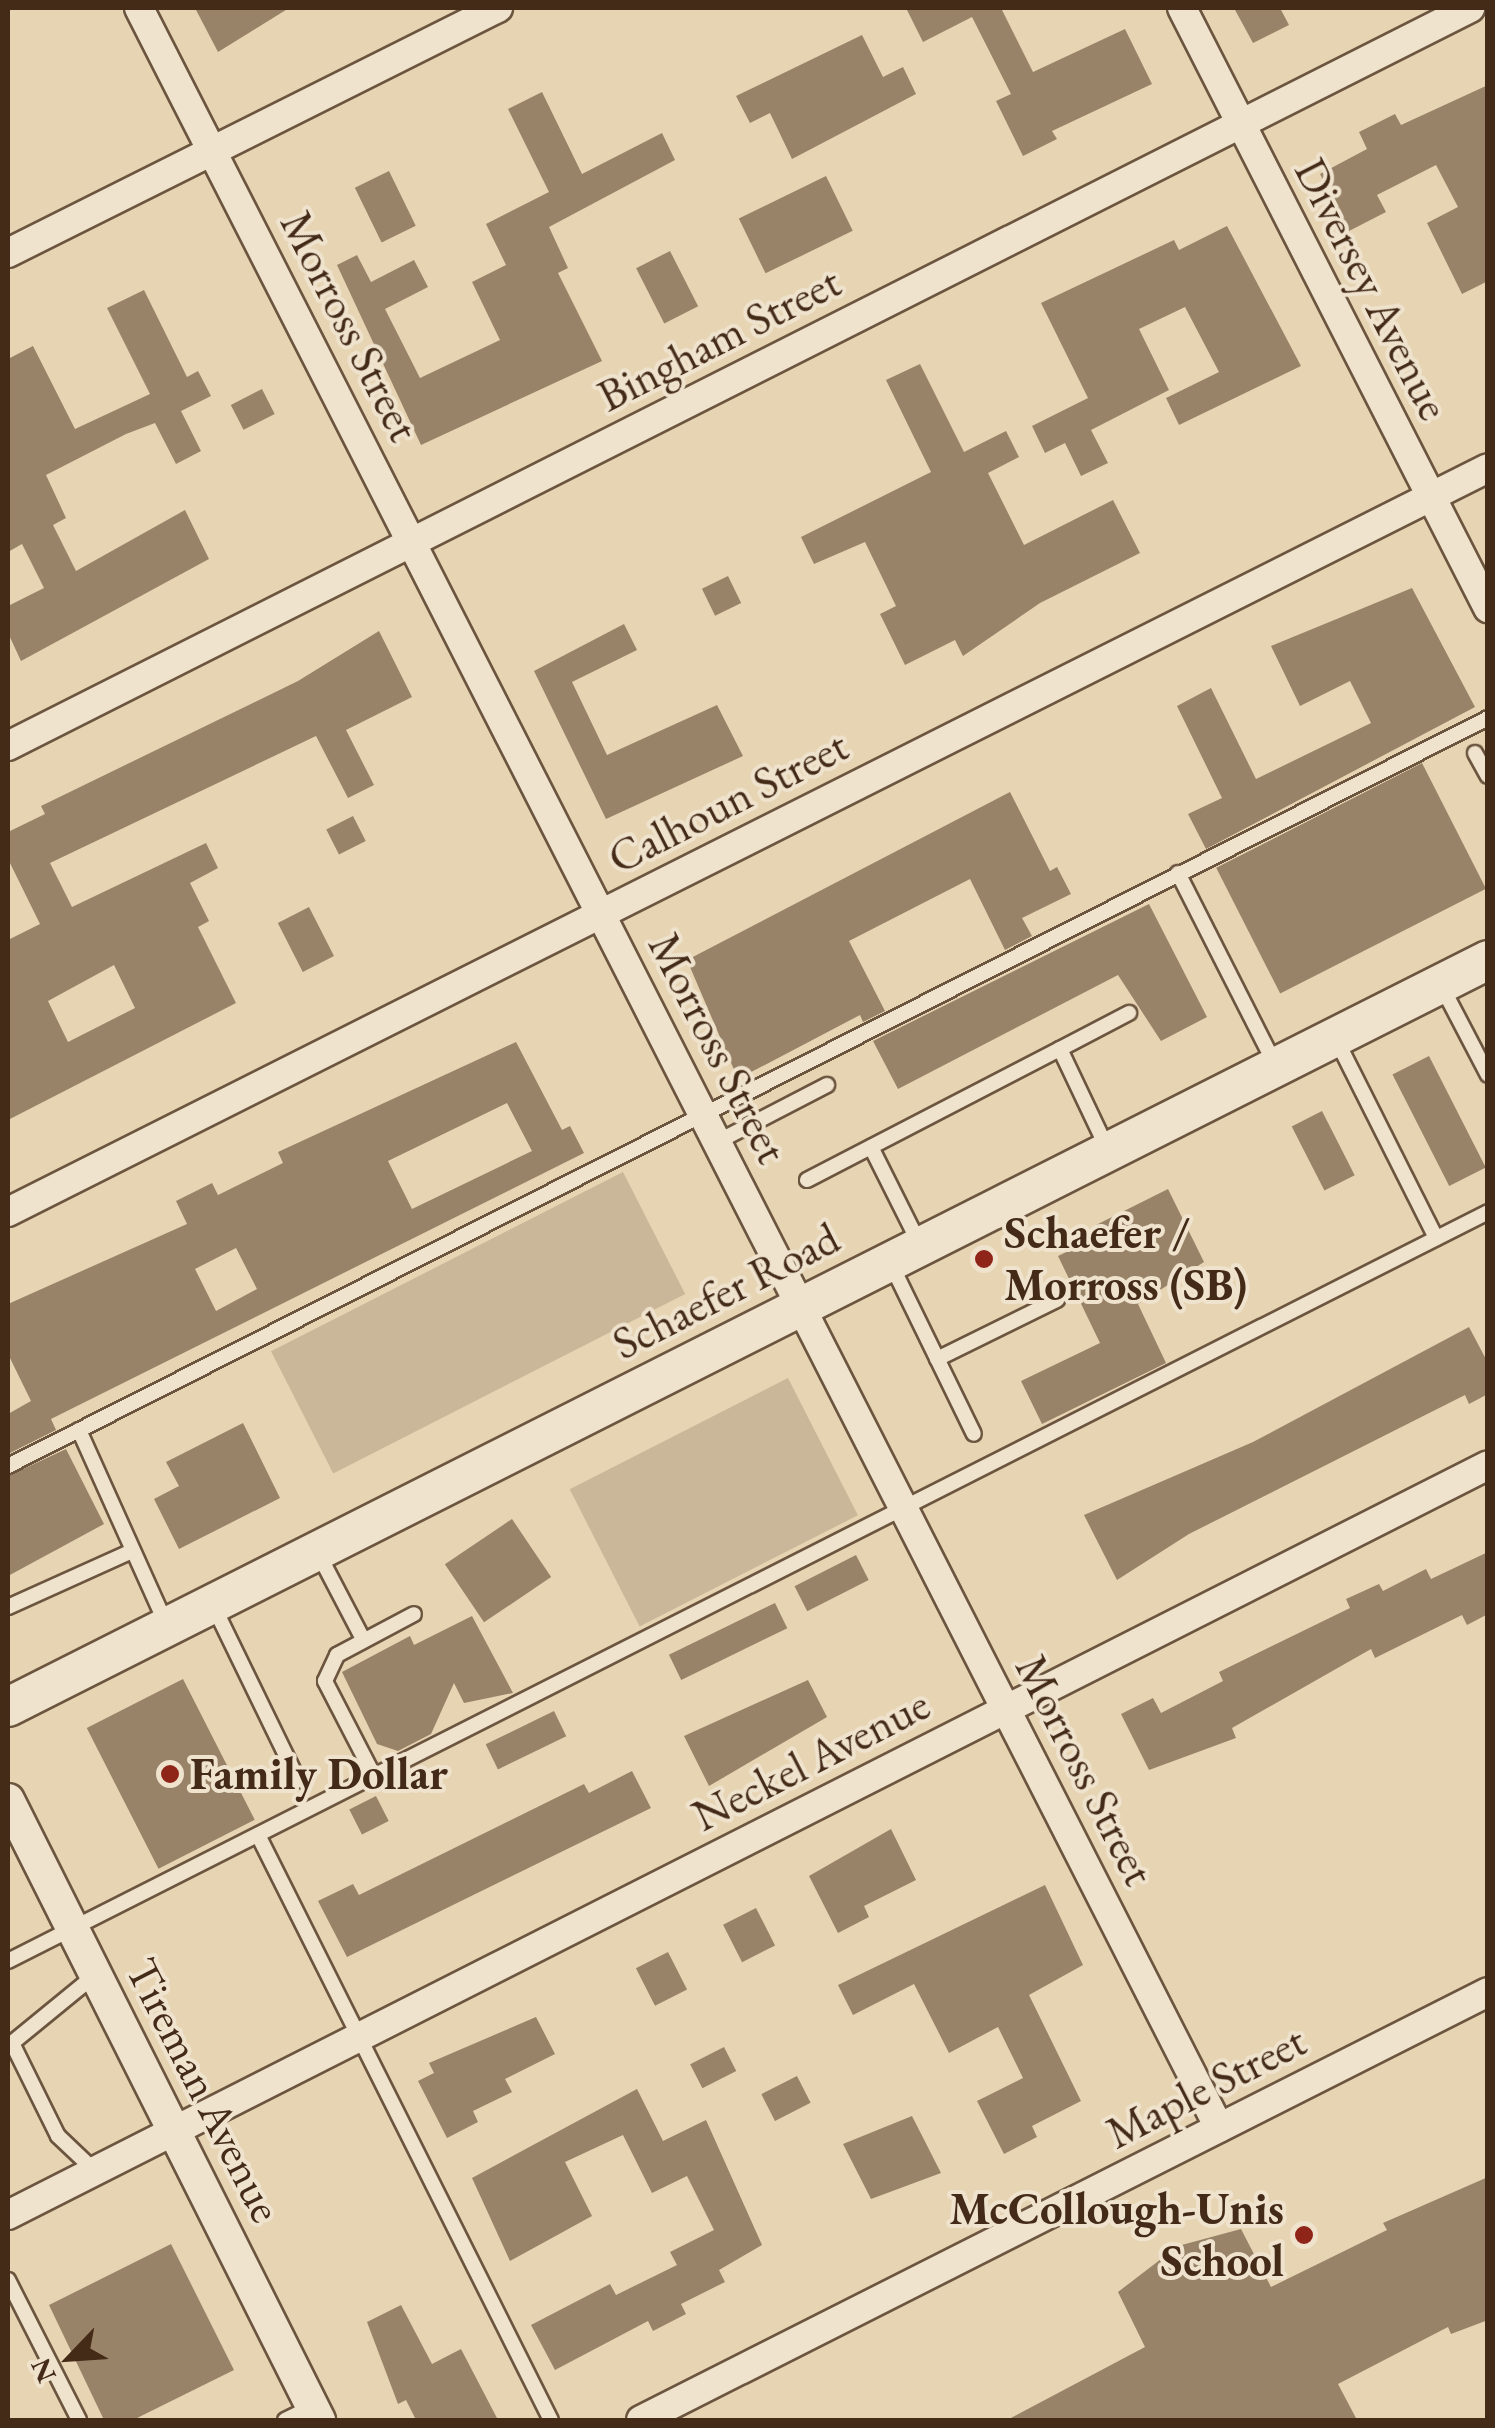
<!DOCTYPE html>
<style>
body{margin:0}
#map{position:relative;width:1495px;height:2428px;overflow:hidden;background:#e6d4b3;font-family:"EB Garamond",serif}
div>[style]{position:absolute}
[style*='--x']{left:calc(var(--x)*1px);top:calc(var(--y)*1px);width:calc(var(--w)*1px);rotate:calc(var(--a)*1deg)}
.green>*{inset:0;background:#cab799;transform-origin:0 0}
.building>*{inset:0;background:#988369;transform-origin:0 0}
.roads{filter:drop-shadow(2px 0 #6c553f) drop-shadow(-2px 0 #6c553f) drop-shadow(0 2px #6c553f) drop-shadow(0 -2px #6c553f)}
.service>*{height:14px;margin:-7px;padding:0 7px;transform-origin:7px;border-radius:7px;background:#efe3ce}
.minor>*{height:28px;margin:-14px;padding:0 14px;transform-origin:14px;border-radius:14px;background:#efe3ce}
.tertiary>*{height:32px;margin:-16px;padding:0 16px;transform-origin:16px;border-radius:16px;background:#efe3ce}
.secondary>*{height:38px;margin:-19px;padding:0 19px;transform-origin:19px;border-radius:19px;background:#efe3ce}
.dots>*{width:28px;height:28px;translate:-50% -50%;box-sizing:border-box;border:5px solid #efe3ce;border-radius:50%}
span{translate:-50% -50%;white-space:nowrap;text-align:center;line-height:1.15;-webkit-text-stroke:8px #efe3ce;paint-order:stroke}
.street-label{font-size:45px;color:#442b18}
.poi-label{font-size:45px;color:#442b18;font-weight:700}
.left{translate:0 -50%;text-align:left}
.right{translate:-100% -50%;text-align:right}
.frame{position:absolute;inset:0;border:10px solid #442b18;pointer-events:none}
.north{position:absolute;left:20px;top:2308px;width:100px;height:100px;-webkit-text-stroke:8px #efe3ce;paint-order:stroke;rotate:245deg;font-size:28px;font-weight:700;line-height:40px;text-align:center;color:#442b18}
.north::after{content:'';display:block;margin:auto;width:35px;height:45px;background:#442b18;clip-path:polygon(50% 0,100% 100%,50% 72%,0 100%)}
</style>
<div id="map">
<div class="green">
<div style="left:623px;top:1172px;width:137px;height:395px;rotate:63deg"></div>
<div style="left:788px;top:1378px;width:154px;height:245px;rotate:63deg"></div>
</div>
<div class="building">
<div style="clip-path:polygon(195px 8px,289px 8px,218px 52px)"></div>
<div style="clip-path:polygon(906px 8px,1001px 8px,1033px 72px,1125px 29px,1152px 84px,1052px 131px,1057px 139px,1023px 156px,996px 101px,1011px 94px,972px 17px,923px 42px)"></div>
<div style="clip-path:polygon(1234px 8px,1280px 8px,1289px 25px,1253px 43px)"></div>
<div style="clip-path:polygon(862px 35px,883px 77px,903px 67px,916px 94px,792px 159px,770px 113px,750px 123px,736px 96px)"></div>
<div style="clip-path:polygon(1488px 85px,1488px 281px,1462px 294px,1427px 223px,1458px 207px,1436px 165px,1377px 195px,1386px 212px,1349px 231px,1320px 174px,1367px 149px,1359px 132px,1395px 114px,1401px 125px)"></div>
<div style="clip-path:polygon(542px 92px,582px 174px,662px 133px,675px 160px,549px 227px,568px 268px,558px 273px,602px 361px,421px 445px,337px 265px,357px 255px,371px 282px,414px 260px,428px 287px,385px 309px,420px 378px,500px 340px,472px 282px,506px 265px,486px 224px,549px 192px,508px 109px)"></div>
<div style="left:389px;top:171px;width:61px;height:38px;rotate:64deg"></div>
<div style="left:826px;top:176px;width:61px;height:97px;rotate:64deg"></div>
<div style="clip-path:polygon(1227px 226px,1301px 366px,1179px 425px,1166px 398px,1219px 372px,1185px 307px,1139px 329px,1169px 390px,1091px 430px,1108px 463px,1081px 476px,1065px 443px,1045px 453px,1032px 426px,1088px 398px,1041px 303px,1174px 240px,1179px 250px)"></div>
<div style="left:670px;top:251px;width:62px;height:38px;rotate:63deg"></div>
<div style="clip-path:polygon(144px 290px,187px 377px,198px 371px,211px 396px,181px 411px,201px 451px,176px 464px,155px 423px,126px 434px,46px 475px,66px 518px,53px 525px,76px 571px,185px 510px,209px 559px,21px 661px,8px 633px,8px 606px,44px 588px,22px 544px,8px 552px,8px 359px,33px 346px,75px 429px,150px 394px,107px 308px)"></div>
<div style="clip-path:polygon(920px 364px,964px 452px,1006px 431px,1019px 457px,988px 473px,1024px 545px,1113px 500px,1140px 553px,1040px 603px,963px 656px,955px 640px,905px 665px,880px 614px,896px 606px,865px 542px,814px 564px,801px 537px,931px 472px,886px 380px)"></div>
<div style="left:262px;top:389px;width:28px;height:35px;rotate:63deg"></div>
<div style="left:728px;top:576px;width:30px;height:29px;rotate:64deg"></div>
<div style="clip-path:polygon(1412px 588px,1475px 707px,1206px 849px,1188px 814px,1222px 798px,1177px 706px,1211px 688px,1256px 779px,1371px 723px,1350px 681px,1300px 706px,1271px 646px)"></div>
<div style="clip-path:polygon(624px 624px,637px 650px,572px 682px,607px 755px,717px 705px,743px 756px,606px 819px,534px 671px)"></div>
<div style="clip-path:polygon(evenodd,379px 631px,412px 697px,346px 730px,374px 785px,348px 798px,316px 736px,50px 863px,72px 907px,206px 843px,218px 868px,190px 883px,209px 921px,198px 927px,236px 1003px,8px 1120px,8px 940px,40px 924px,8px 859px,8px 832px,45px 814px,41px 806px,298px 681px,379px 631px,114px 965px,135px 1008px,68px 1042px,48px 1001px,114px 965px)"></div>
<div style="left:1422px;top:763px;width:141px;height:231px;rotate:63deg"></div>
<div style="clip-path:polygon(1010px 792px,1050px 871px,1057px 867px,1071px 894px,1022px 918px,1032px 936px,1005px 950px,970px 879px,849px 941px,885px 1011px,863px 1022px,860px 1015px,738px 1079px,687px 960px)"></div>
<div style="left:353px;top:816px;width:28px;height:30px;rotate:63deg"></div>
<div style="clip-path:polygon(1149px 904px,1207px 1017px,1161px 1041px,1118px 975px,898px 1089px,873px 1041px)"></div>
<div style="left:309px;top:907px;width:55px;height:35px;rotate:63deg"></div>
<div style="clip-path:polygon(evenodd,516px 1042px,562px 1130px,570px 1126px,584px 1153px,51px 1419px,56px 1430px,8px 1454px,8px 1414px,31px 1401px,8px 1354px,8px 1304px,187px 1224px,176px 1201px,212px 1183px,218px 1195px,283px 1163px,278px 1152px,516px 1042px,507px 1103px,532px 1151px,412px 1209px,388px 1161px,507px 1103px,516px 1042px,236px 1248px,257px 1289px,216px 1311px,195px 1269px,236px 1248px)"></div>
<div style="left:1429px;top:1056px;width:125px;height:41px;rotate:63deg"></div>
<div style="left:1322px;top:1111px;width:72px;height:34px;rotate:63deg"></div>
<div style="clip-path:polygon(1168px 1189px,1204px 1262px,1138px 1304px,1166px 1363px,1042px 1424px,1021px 1381px,1100px 1343px,1058px 1256px,1104px 1234px,1096px 1225px)"></div>
<div style="clip-path:polygon(1469px 1327px,1488px 1363px,1488px 1394px,1469px 1404px,1465px 1395px,1189px 1534px,1117px 1580px,1084px 1515px,1253px 1442px)"></div>
<div style="clip-path:polygon(243px 1423px,280px 1498px,179px 1549px,154px 1499px,179px 1486px,166px 1462px)"></div>
<div style="clip-path:polygon(66px 1449px,104px 1524px,8px 1576px,8px 1476px)"></div>
<div style="left:512px;top:1519px;width:70px;height:81px;rotate:56deg"></div>
<div style="clip-path:polygon(1488px 1552px,1488px 1614px,1467px 1625px,1462px 1615px,1375px 1658px,1371px 1649px,1232px 1728px,1236px 1738px,1149px 1770px,1121px 1714px,1153px 1698px,1161px 1713px,1223px 1681px,1219px 1672px,1350px 1608px,1346px 1599px,1379px 1584px,1383px 1591px,1426px 1569px,1431px 1579px)"></div>
<div style="left:856px;top:1555px;width:28px;height:69px;rotate:63deg"></div>
<div style="left:775px;top:1603px;width:28px;height:118px;rotate:64deg"></div>
<div style="clip-path:polygon(472px 1616px,513px 1693px,464px 1703px,454px 1683px,431px 1734px,398px 1751px,377px 1744px,342px 1672px,410px 1636px,414px 1645px)"></div>
<div style="left:183px;top:1679px;width:158px;height:108px;rotate:63deg"></div>
<div style="clip-path:polygon(808px 1680px,827px 1717px,709px 1786px,684px 1736px)"></div>
<div style="left:554px;top:1711px;width:28px;height:76px;rotate:64deg"></div>
<div style="clip-path:polygon(632px 1771px,651px 1808px,347px 1957px,318px 1901px,353px 1884px,359px 1895px,584px 1784px,589px 1793px)"></div>
<div style="left:376px;top:1796px;width:28px;height:30px;rotate:63deg"></div>
<div style="clip-path:polygon(891px 1829px,916px 1880px,864px 1906px,869px 1917px,838px 1933px,809px 1876px)"></div>
<div style="clip-path:polygon(1045px 1885px,1083px 1965px,1029px 1995px,1081px 2101px,1032px 2126px,1037px 2137px,1004px 2154px,977px 2101px,1023px 2078px,998px 2027px,949px 2053px,914px 1984px,853px 2015px,838px 1985px)"></div>
<div style="left:756px;top:1908px;width:42px;height:37px;rotate:63deg"></div>
<div style="left:668px;top:1952px;width:42px;height:36px;rotate:63deg"></div>
<div style="clip-path:polygon(536px 2017px,555px 2054px,505px 2079px,512px 2092px,473px 2111px,478px 2122px,447px 2138px,418px 2081px,434px 2073px,429px 2063px)"></div>
<div style="left:724px;top:2047px;width:27px;height:38px;rotate:63deg"></div>
<div style="left:797px;top:2076px;width:30px;height:40px;rotate:63deg"></div>
<div style="clip-path:polygon(637px 2089px,663px 2141px,706px 2120px,762px 2245px,719px 2270px,725px 2282px,681px 2304px,686px 2314px,653px 2331px,648px 2321px,555px 2370px,531px 2325px,610px 2284px,616px 2295px,677px 2265px,670px 2252px,714px 2230px,687px 2176px,652px 2193px,623px 2135px,565px 2162px,592px 2216px,510px 2261px,472px 2178px)"></div>
<div style="clip-path:polygon(912px 2116px,941px 2173px,871px 2199px,843px 2144px)"></div>
<div style="clip-path:polygon(1488px 2177px,1488px 2320px,1451px 2334px,1448px 2327px,1338px 2384px,1357px 2420px,1007px 2420px,1145px 2347px,1118px 2292px,1178px 2246px,1241px 2229px,1271px 2287px,1387px 2230px,1383px 2223px)"></div>
<div style="clip-path:polygon(171px 2244px,234px 2370px,133px 2420px,104px 2420px,49px 2305px)"></div>
<div style="clip-path:polygon(401px 2305px,432px 2364px,461px 2349px,498px 2420px,416px 2420px,406px 2400px,398px 2404px,367px 2322px)"></div>
</div>
<div class="roads">
<div class="service">
<div style="--x:1475;--y:753;--w:26;--a:61"></div>
<div style="--x:1178;--y:873;--w:216;--a:63.1"></div>
<div style="--x:1442;--y:987;--w:99;--a:62.4"></div>
<div style="--x:1335;--y:1037;--w:225;--a:63.3"></div>
<div style="--x:1060;--y:1049;--w:78;--a:-27.6"></div>
<div style="--x:717;--y:1142;--w:124;--a:-27.4"></div>
<div style="--x:871;--y:1147;--w:110;--a:63.4"></div>
<div style="--x:807;--y:1180;--w:285;--a:-27.4"></div>
<div style="--x:1060;--y:1049;--w:112;--a:64.6"></div>
<div style="--x:890;--y:1262;--w:191;--a:64"></div>
<div style="--x:937;--y:1359;--w:134;--a:-26.2"></div>
<div style="--x:79;--y:1430;--w:215;--a:65.8"></div>
<div style="--x:8;--y:1466;--w:1658;--a:-26.81"></div>
<div style="--x:317;--y:1551;--w:99;--a:62.4"></div>
<div style="--x:213;--y:1605;--w:195;--a:64.1"></div>
<div style="--x:8;--y:1607;--w:134;--a:-24.3"></div>
<div style="--x:374;--y:1776;--w:107;--a:-117.3"></div>
<div style="--x:325;--y:1681;--w:29;--a:-65"></div>
<div style="--x:337;--y:1655;--w:87;--a:-28"></div>
<div style="--x:258;--y:1835;--w:654;--a:63.4"></div>
<div style="--x:8;--y:1961;--w:1659;--a:-26.84"></div>
<div style="--x:95;--y:2171;--w:51;--a:-136.6"></div>
<div style="--x:58;--y:2136;--w:104;--a:-116.3"></div>
<div style="--x:12;--y:2043;--w:107;--a:-39.3"></div>
<div style="--x:8;--y:2280;--w:157;--a:63.1"></div>
<div style="--x:285;--y:2420;--w:30;--a:-26"></div>
</div>
<div class="minor">
<div style="--x:139;--y:8;--w:2379;--a:63"></div>
<div style="--x:1182;--y:8;--w:674;--a:62.98"></div>
<div style="--x:8;--y:253;--w:548;--a:-26.57"></div>
<div style="--x:8;--y:746;--w:1638;--a:-26.78"></div>
<div style="--x:8;--y:1212;--w:1656;--a:-26.69"></div>
<div style="--x:8;--y:2215;--w:1659;--a:-26.87"></div>
<div style="--x:641;--y:2420;--w:949;--a:-26.81"></div>
</div>
<div class="tertiary">
<div style="--x:8;--y:1800;--w:694;--a:63.36"></div>
</div>
<div class="secondary">
<div style="--x:8;--y:1707;--w:1658;--a:-26.78"></div>
</div>
</div>
<div class="dots">
<div style="left:984px;top:1259px;background:#8f2418"></div>
<div style="left:170px;top:1774px;background:#8f2418"></div>
<div style="left:1304px;top:2235px;background:#8f2418"></div>
</div>
<div class="street-label">
<span style="left:1372px;top:289px;rotate:63deg">Diversey Avenue</span>
<span style="left:350px;top:326px;rotate:63deg">Morross Street</span>
<span style="left:719px;top:339px;rotate:-27deg">Bingham Street</span>
<span style="left:728px;top:802px;rotate:-27deg">Calhoun Street</span>
<span style="left:718px;top:1048px;rotate:63deg">Morross Street</span>
<span style="left:726px;top:1291px;rotate:-27deg">Schaefer Road</span>
<span style="left:811px;top:1760px;rotate:-27deg">Neckel Avenue</span>
<span style="left:1085px;top:1770px;rotate:63deg">Morross Street</span>
<span style="left:1206px;top:2087px;rotate:-27deg">Maple Street</span>
<span style="left:204px;top:2090px;rotate:63deg">Tireman Avenue</span>
</div>
<div class="poi-label">
<span class="left" style="left:1004px;top:1259px">Schaefer /<br>Morross (SB)</span>
<span class="left" style="left:190px;top:1774px">Family Dollar</span>
<span class="right" style="left:1284px;top:2235px">McCollough-Unis<br>School</span>
</div>
<div class="frame"></div>
<div class="north">N</div>
</div>
